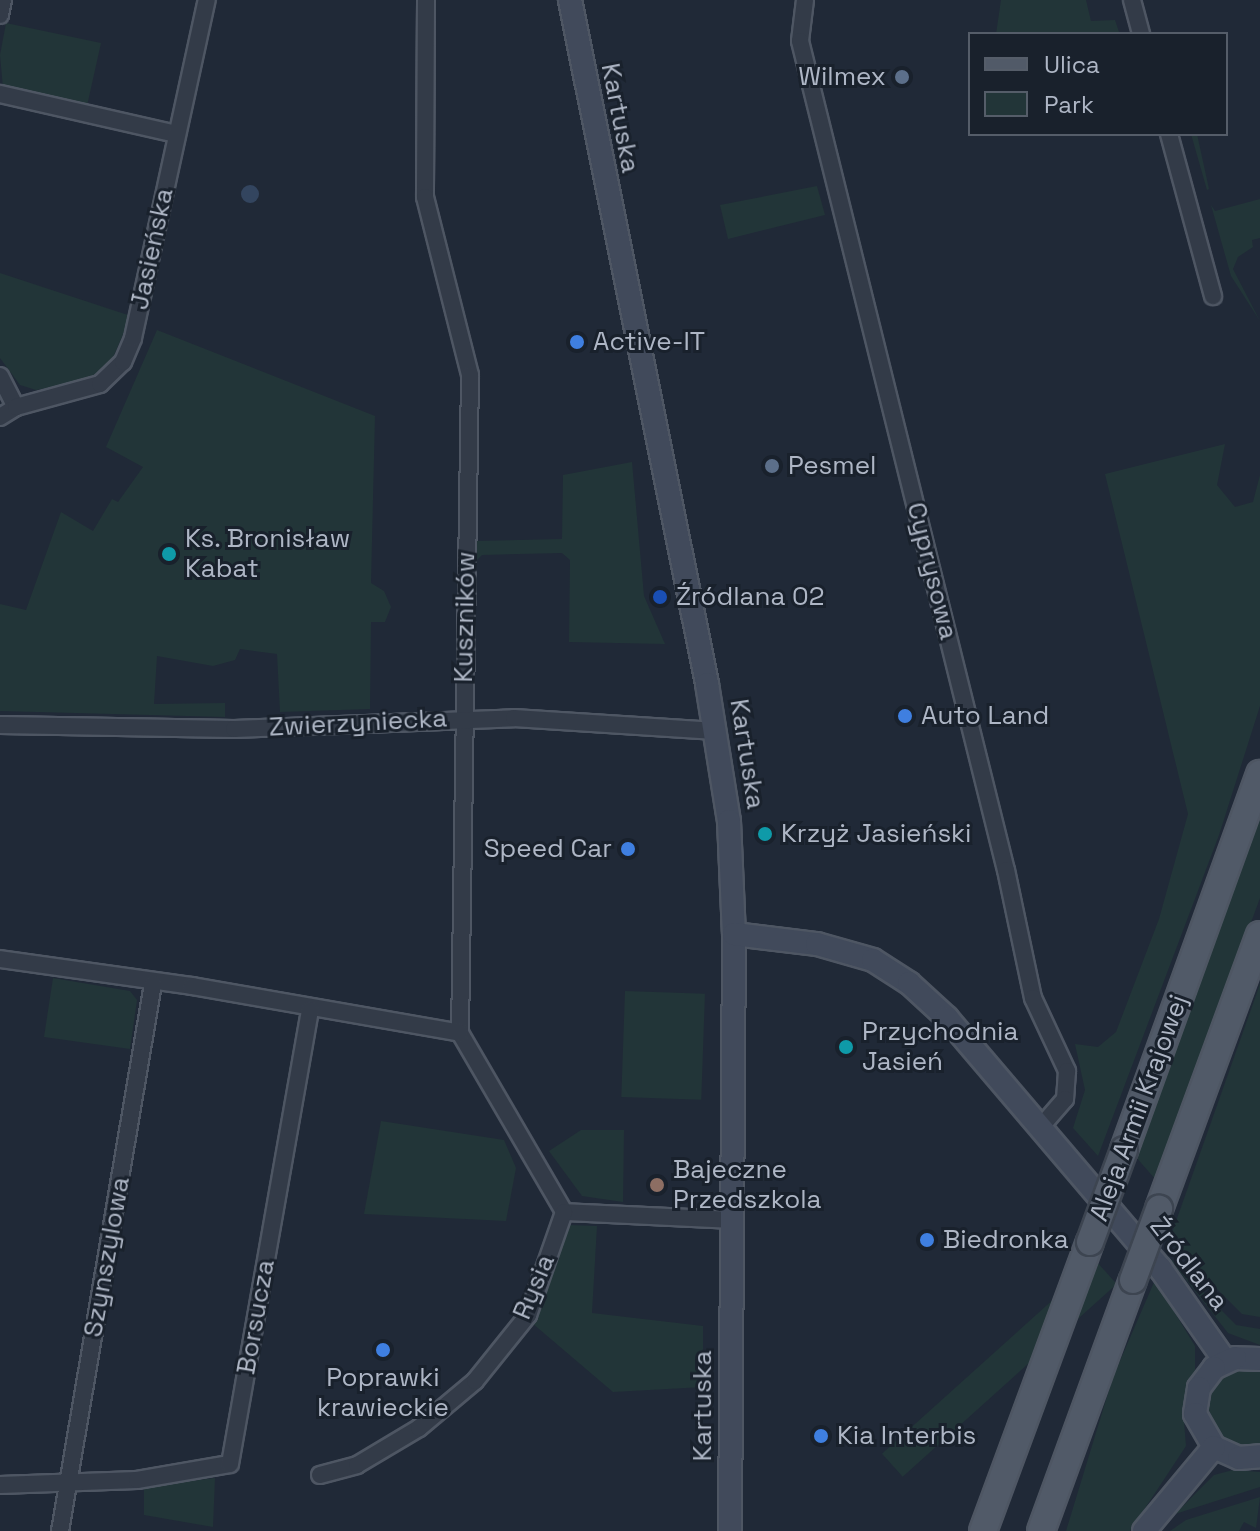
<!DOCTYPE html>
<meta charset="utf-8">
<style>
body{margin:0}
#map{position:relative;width:1260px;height:1531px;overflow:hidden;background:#202937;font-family:"Space Grotesk",sans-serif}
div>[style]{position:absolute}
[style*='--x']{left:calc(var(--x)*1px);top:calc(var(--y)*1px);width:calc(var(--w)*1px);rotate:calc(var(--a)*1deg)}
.green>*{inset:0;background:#223538;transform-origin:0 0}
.water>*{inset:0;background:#33455f}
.round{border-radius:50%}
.roads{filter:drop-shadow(2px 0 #4e5663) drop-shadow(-2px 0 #4e5663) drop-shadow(0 2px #4e5663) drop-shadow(0 -2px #4e5663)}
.street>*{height:16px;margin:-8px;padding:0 8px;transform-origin:8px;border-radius:8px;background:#333b48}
.secondary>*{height:22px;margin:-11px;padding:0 11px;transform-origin:11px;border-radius:11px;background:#414a5b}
.primary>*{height:26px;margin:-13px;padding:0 13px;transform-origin:13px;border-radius:13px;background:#515a68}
.bridges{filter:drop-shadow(2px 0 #3d4551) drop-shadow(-2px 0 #3d4551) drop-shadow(0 2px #3d4551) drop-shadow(0 -2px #3d4551)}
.primary-bridge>*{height:26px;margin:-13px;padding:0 13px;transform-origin:13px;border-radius:13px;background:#515a68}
.dots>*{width:22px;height:22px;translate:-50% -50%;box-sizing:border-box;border:4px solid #19212c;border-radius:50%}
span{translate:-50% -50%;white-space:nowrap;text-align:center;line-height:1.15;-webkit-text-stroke:6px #19212c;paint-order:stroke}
.poi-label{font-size:26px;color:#aeb6c5}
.right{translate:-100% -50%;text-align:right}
.left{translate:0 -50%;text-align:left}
.street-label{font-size:26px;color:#aeb6c5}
.legend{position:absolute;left:968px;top:32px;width:260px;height:104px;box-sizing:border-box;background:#19212c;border:2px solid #555d69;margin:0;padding:10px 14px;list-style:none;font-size:24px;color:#aeb6c5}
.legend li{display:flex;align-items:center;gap:16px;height:40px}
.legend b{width:40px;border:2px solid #555d69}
</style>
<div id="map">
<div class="green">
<div style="clip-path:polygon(1001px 0,1086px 0,1091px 21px,1115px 20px,1119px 32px,996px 34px)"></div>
<div style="clip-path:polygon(6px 23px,101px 43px,87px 106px,3px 88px,0 55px)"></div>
<div style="clip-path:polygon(1191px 134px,1197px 134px,1209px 189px,1207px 190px)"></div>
<div style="clip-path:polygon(817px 186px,825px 215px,728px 239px,720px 205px)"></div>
<div style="clip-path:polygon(1260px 199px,1260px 238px,1252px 240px,1253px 247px,1238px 257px,1233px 269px,1260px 321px,1231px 276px,1211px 205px,1215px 211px)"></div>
<div style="clip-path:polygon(0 273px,131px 316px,108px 369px,77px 382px,36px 390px,20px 385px,0 358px)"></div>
<div style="clip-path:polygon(157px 330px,375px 416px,371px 583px,384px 591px,391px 607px,385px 622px,371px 622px,370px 709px,280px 712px,277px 654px,240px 649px,235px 660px,213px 666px,157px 656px,154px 704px,225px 703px,225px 717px,0 711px,0 604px,26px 610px,61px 512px,93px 531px,112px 499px,118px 502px,143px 467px,106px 447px)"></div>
<div style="clip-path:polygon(1225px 444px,1217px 485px,1235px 507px,1253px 502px,1260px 475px,1260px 706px,1219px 835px,1098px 1156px,1073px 1128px,1085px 1090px,1075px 1044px,1098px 1047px,1116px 1032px,1159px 919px,1188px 814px,1105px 474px)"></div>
<div style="clip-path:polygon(632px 462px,644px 596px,665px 644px,569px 642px,570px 560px,562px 553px,482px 555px,475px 562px,475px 541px,562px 539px,563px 475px)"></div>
<div style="clip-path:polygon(1260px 813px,1260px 898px,1156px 1180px,1135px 1156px)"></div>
<div style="clip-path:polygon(53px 978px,130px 991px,137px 1000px,130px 1049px,44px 1037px)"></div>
<div style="clip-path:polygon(1260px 984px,1260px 1317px,1242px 1314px,1169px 1241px)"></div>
<div style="left:625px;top:991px;width:80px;height:106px;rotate:2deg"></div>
<div style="clip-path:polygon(381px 1121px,504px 1140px,516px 1168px,506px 1221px,364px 1214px)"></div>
<div style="clip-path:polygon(581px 1130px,624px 1130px,623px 1202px,582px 1196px,549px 1151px)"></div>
<div style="clip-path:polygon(569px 1225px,597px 1226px,592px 1313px,703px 1326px,703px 1387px,613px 1392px,532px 1323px)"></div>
<div style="clip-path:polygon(1165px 1253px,1236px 1325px,1260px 1329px,1260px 1345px,1228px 1333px)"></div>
<div style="left:1096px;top:1261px;width:31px;height:288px;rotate:48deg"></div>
<div style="clip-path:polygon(1155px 1280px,1195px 1346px,1195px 1370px,1183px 1409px,1186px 1446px,1130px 1531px,1066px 1531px,1113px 1377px)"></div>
<div style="clip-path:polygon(1232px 1367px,1260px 1368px,1260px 1448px,1227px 1446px,1205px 1421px,1208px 1389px)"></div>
<div style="clip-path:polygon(1233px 1470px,1260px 1472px,1260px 1487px,1175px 1514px,1214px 1475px)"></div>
<div style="clip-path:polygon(215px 1478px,213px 1527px,144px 1515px,144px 1487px)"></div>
<div style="clip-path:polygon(1260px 1497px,1256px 1528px,1244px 1522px,1239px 1531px,1170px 1531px,1186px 1520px)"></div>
</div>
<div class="water">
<div class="round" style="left:241px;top:185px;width:18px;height:18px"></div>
</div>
<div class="roads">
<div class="street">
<div style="--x:426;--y:0;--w:197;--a:90.3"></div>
<div style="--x:425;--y:197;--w:184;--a:75.8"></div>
<div style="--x:470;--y:375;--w:658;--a:90.87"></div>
<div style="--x:460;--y:1033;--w:207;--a:59.8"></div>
<div style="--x:805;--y:0;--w:41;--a:97"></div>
<div style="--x:800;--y:41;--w:854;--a:76.05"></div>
<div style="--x:1006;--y:870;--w:131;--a:78.1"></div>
<div style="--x:1033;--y:998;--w:81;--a:65"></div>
<div style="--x:1067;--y:1071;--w:28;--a:94"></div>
<div style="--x:1065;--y:1099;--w:38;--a:131"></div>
<div style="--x:1132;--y:0;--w:35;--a:75"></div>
<div style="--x:0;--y:15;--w:15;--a:-79"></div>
<div style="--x:0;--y:94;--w:180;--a:12.8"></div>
<div style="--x:1169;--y:134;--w:168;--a:74.8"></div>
<div style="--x:0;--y:376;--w:35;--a:63"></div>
<div style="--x:0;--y:417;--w:19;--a:-32"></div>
<div style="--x:16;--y:407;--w:87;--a:-15.3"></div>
<div style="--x:100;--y:384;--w:32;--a:-44"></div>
<div style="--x:123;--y:362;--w:26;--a:-67"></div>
<div style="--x:133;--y:338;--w:346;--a:-77.7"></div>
<div style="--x:0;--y:725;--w:234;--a:1"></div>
<div style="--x:234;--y:729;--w:280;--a:-2.2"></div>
<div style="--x:514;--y:718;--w:202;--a:3.7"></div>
<div style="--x:0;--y:959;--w:194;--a:8"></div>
<div style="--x:192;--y:986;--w:272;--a:9.9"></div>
<div style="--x:564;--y:1212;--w:167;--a:2.7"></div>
<div style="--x:320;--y:1475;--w:38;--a:-15"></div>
<div style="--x:357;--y:1465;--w:72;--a:-30.8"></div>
<div style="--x:419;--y:1428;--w:73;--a:-40"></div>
<div style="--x:475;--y:1381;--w:85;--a:-51.2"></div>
<div style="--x:528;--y:1315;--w:109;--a:-70.7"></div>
<div style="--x:0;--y:1485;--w:137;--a:-2.1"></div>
<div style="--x:137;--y:1480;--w:94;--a:-9.8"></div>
<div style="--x:230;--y:1464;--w:461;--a:-80"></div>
<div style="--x:60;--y:1531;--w:555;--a:-80.35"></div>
</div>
<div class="secondary">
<div style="--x:570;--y:0;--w:698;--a:78.67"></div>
<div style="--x:707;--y:684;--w:139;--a:80.9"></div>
<div style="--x:729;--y:821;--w:113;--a:87.5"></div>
<div style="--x:734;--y:934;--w:597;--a:90.38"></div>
<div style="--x:734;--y:934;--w:84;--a:6.9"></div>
<div style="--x:817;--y:944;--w:58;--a:15.9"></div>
<div style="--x:873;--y:960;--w:43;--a:32.6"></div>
<div style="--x:909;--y:983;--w:52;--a:42.6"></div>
<div style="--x:947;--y:1018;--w:328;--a:49.6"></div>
<div style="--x:1160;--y:1268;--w:113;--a:55"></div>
<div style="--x:1260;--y:1359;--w:25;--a:-178"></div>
<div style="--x:1235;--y:1358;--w:23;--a:155"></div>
<div style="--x:1214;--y:1368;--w:25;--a:127"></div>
<div style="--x:1199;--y:1388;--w:26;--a:99"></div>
<div style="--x:1195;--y:1414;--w:38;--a:60"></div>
<div style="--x:1214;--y:1447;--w:27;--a:24"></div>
<div style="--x:1239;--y:1458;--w:21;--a:-5"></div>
<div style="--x:1144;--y:1531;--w:109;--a:-50.2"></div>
</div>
<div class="primary">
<div style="--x:1124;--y:1150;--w:400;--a:-70.1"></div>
<div style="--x:1159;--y:1209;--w:292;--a:-69.8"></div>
<div style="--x:983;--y:1531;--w:308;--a:-69.7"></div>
<div style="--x:1041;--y:1531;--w:267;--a:-69.9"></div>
</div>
</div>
<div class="bridges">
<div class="primary-bridge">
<div style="--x:1090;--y:1242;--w:98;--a:-69.7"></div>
<div style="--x:1133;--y:1280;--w:76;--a:-69.9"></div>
</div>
</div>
<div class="dots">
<div style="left:902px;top:77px;background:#5c6f8a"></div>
<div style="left:577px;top:342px;background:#3f7fe0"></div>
<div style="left:772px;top:466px;background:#5c6f8a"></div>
<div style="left:169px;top:554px;background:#0f9aa8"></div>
<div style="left:660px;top:597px;background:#1a4fb4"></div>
<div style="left:905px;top:716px;background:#3f7fe0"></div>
<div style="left:765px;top:834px;background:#0f9aa8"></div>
<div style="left:628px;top:849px;background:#3f7fe0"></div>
<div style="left:846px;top:1047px;background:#0f9aa8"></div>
<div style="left:657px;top:1185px;background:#8d6e63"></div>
<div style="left:927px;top:1240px;background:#3f7fe0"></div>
<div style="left:383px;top:1350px;background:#3f7fe0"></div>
<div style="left:821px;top:1436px;background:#3f7fe0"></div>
</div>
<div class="poi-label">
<span class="right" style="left:886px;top:77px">Wilmex</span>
<span class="left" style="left:593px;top:342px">Active-IT</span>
<span class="left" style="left:788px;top:466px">Pesmel</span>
<span class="left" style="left:185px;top:554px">Ks. Bronisław<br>Kabat</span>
<span class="left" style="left:676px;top:597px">Źródlana 02</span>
<span class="left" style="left:921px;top:716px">Auto Land</span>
<span class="left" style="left:781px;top:834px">Krzyż Jasieński</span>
<span class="right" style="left:612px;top:849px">Speed Car</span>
<span class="left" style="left:862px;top:1047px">Przychodnia<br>Jasień</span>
<span class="left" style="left:673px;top:1185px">Bajeczne<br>Przedszkola</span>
<span class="left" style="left:943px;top:1240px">Biedronka</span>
<span style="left:383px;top:1393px">Poprawki<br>krawieckie</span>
<span class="left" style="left:837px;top:1436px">Kia Interbis</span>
</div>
<div class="street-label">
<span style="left:620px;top:118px;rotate:79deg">Kartuska</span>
<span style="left:152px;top:249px;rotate:-78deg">Jasieńska</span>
<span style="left:932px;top:571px;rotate:76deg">Cyprysowa</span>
<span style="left:465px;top:617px;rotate:-89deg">Kuszników</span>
<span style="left:358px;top:723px;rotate:-3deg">Zwierzyniecka</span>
<span style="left:747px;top:754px;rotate:81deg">Kartuska</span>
<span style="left:1139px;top:1108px;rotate:-70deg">Aleja Armii Krajowej</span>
<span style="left:107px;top:1257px;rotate:-80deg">Szynszylowa</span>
<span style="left:1189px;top:1264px;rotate:52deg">Źródlana</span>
<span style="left:534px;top:1287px;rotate:-67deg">Rysia</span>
<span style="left:256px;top:1317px;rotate:-80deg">Borsucza</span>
<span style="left:703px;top:1406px;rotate:-90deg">Kartuska</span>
</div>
<ul class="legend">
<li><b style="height:10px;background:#515a68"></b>Ulica</li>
<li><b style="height:22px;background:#223538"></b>Park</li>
</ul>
</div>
